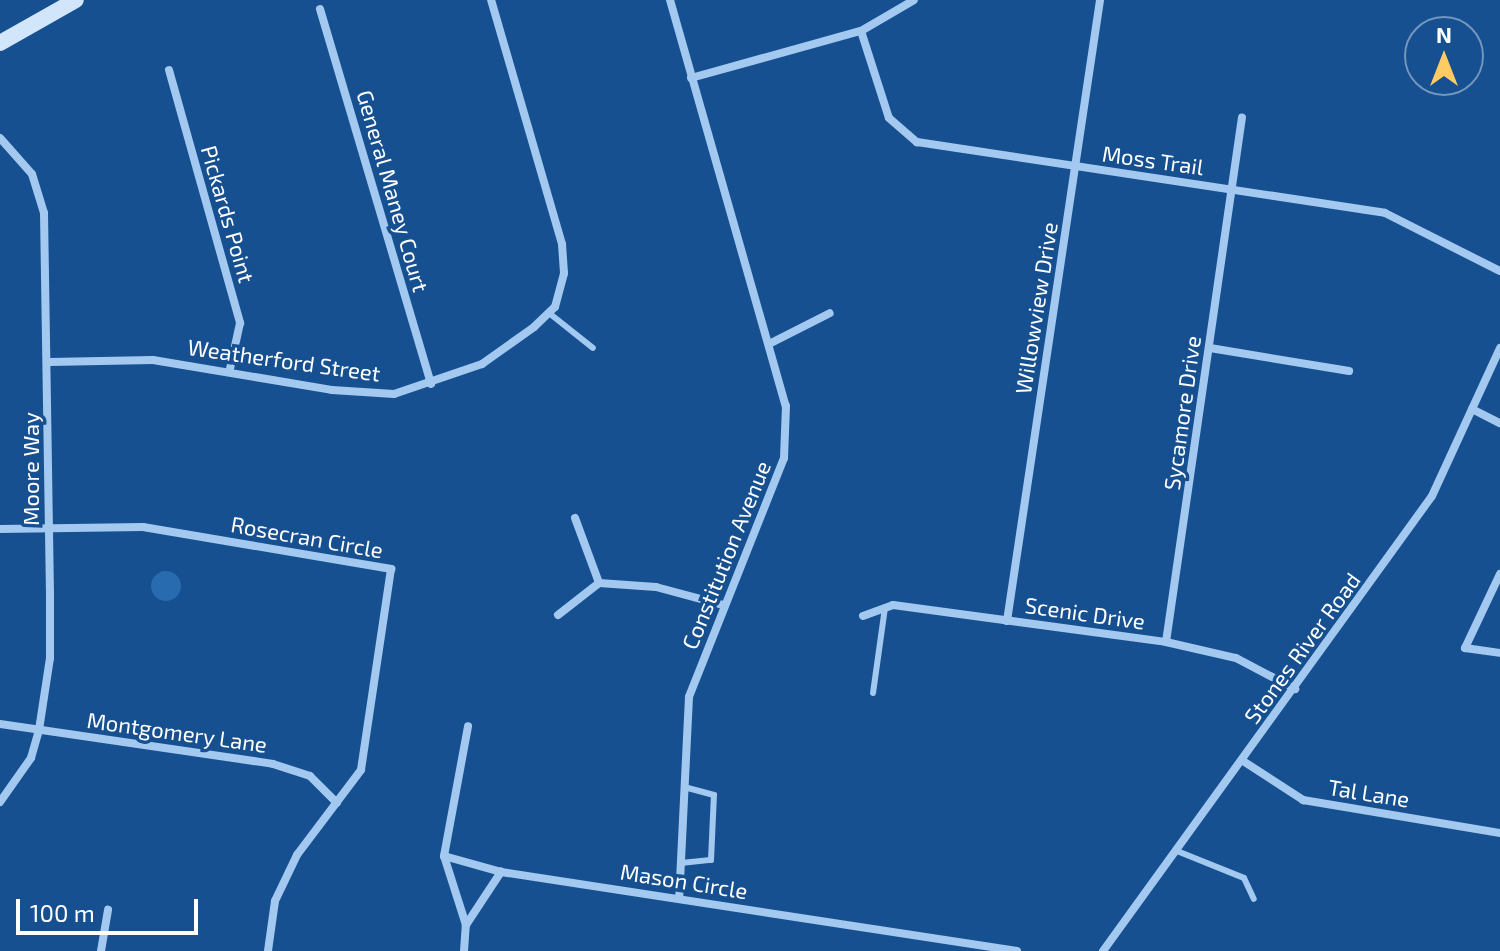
<!DOCTYPE html>
<style>
body{margin:0}
#map{position:relative;width:1500px;height:951px;overflow:hidden;background:#165090;font-family:"Exo 2",sans-serif}
div>[style]{position:absolute}
[style*='--x']{left:calc(var(--x)*1px);top:calc(var(--y)*1px);width:calc(var(--w)*1px);rotate:calc(var(--a)*1deg)}
.green>*{inset:0;background:#286baf}
.round{border-radius:50%}
.lane>*{height:6px;margin:-3px;padding:0 3px;transform-origin:3px;border-radius:3px;background:#a3c9f0}
.street>*{height:8px;margin:-4px;padding:0 4px;transform-origin:4px;border-radius:4px;background:#a3c9f0}
.secondary>*{height:16px;margin:-8px;padding:0 8px;transform-origin:8px;border-radius:8px;background:#d1e5fb}
span{translate:-50% -50%;white-space:nowrap;text-align:center;line-height:1.15;-webkit-text-stroke:7px #165090;paint-order:stroke}
.street-label{font-size:22px;color:#fff}
.north{position:absolute;left:1404px;top:16px;width:80px;height:80px;box-sizing:border-box;background:#165090;border:2px solid #7396bc;border-radius:50%;rotate:0deg;font-size:22px;font-weight:700;line-height:32px;text-align:center;color:#fff}
.north::after{content:'';display:block;margin:auto;width:28px;height:36px;background:#ffcb62;clip-path:polygon(50% 0,100% 100%,50% 72%,0 100%)}
.scale{position:absolute;left:16px;top:899px;width:182px;height:36px;box-sizing:border-box;border:4px solid #fff;border-top:0;padding-left:10px;font-size:24px;line-height:28px;white-space:nowrap;color:#fff;-webkit-text-stroke:6px #165090;paint-order:stroke}
</style>
<div id="map">
<div class="green">
<div class="round" style="left:151px;top:571px;width:30px;height:30px"></div>
</div>
<div class="lane">
<div style="--x:549;--y:313;--w:56;--a:38.5"></div>
<div style="--x:873;--y:693;--w:86;--a:-82"></div>
<div style="--x:1177;--y:851;--w:72;--a:21.9"></div>
<div style="--x:1244;--y:878;--w:23;--a:65"></div>
<div style="--x:681;--y:863;--w:30;--a:-6"></div>
<div style="--x:711;--y:860;--w:65;--a:-87.4"></div>
<div style="--x:714;--y:795;--w:30;--a:-165"></div>
</div>
<div class="street">
<div style="--x:670;--y:0;--w:422;--a:74.1"></div>
<div style="--x:786;--y:406;--w:52;--a:92.2"></div>
<div style="--x:784;--y:458;--w:257;--a:111.7"></div>
<div style="--x:689;--y:697;--w:201;--a:92.8"></div>
<div style="--x:320;--y:9;--w:391;--a:73.5"></div>
<div style="--x:861;--y:31;--w:91;--a:72.2"></div>
<div style="--x:889;--y:118;--w:37;--a:41"></div>
<div style="--x:917;--y:142;--w:473;--a:8.6"></div>
<div style="--x:1385;--y:213;--w:129;--a:26.8"></div>
<div style="--x:169;--y:70;--w:263;--a:74.3"></div>
<div style="--x:240;--y:323;--w:47;--a:102.3"></div>
<div style="--x:691;--y:78;--w:176;--a:-15.5"></div>
<div style="--x:861;--y:31;--w:61;--a:-30.3"></div>
<div style="--x:0;--y:138;--w:48;--a:48.4"></div>
<div style="--x:32;--y:174;--w:41;--a:72.9"></div>
<div style="--x:44;--y:213;--w:379;--a:89.1"></div>
<div style="--x:50;--y:592;--w:66;--a:90"></div>
<div style="--x:50;--y:658;--w:73;--a:98.7"></div>
<div style="--x:39;--y:730;--w:29;--a:106"></div>
<div style="--x:31;--y:758;--w:54;--a:125.2"></div>
<div style="--x:769;--y:344;--w:68;--a:-26.9"></div>
<div style="--x:1210;--y:348;--w:141;--a:9.4"></div>
<div style="--x:49;--y:362;--w:104;--a:-1.1"></div>
<div style="--x:153;--y:360;--w:181;--a:9.5"></div>
<div style="--x:332;--y:390;--w:62;--a:3.7"></div>
<div style="--x:394;--y:394;--w:93;--a:-18.8"></div>
<div style="--x:482;--y:364;--w:64;--a:-35.4"></div>
<div style="--x:534;--y:327;--w:29;--a:-44"></div>
<div style="--x:555;--y:307;--w:35;--a:-75"></div>
<div style="--x:564;--y:273;--w:29;--a:-94"></div>
<div style="--x:562;--y:244;--w:254;--a:-106.2"></div>
<div style="--x:1472;--y:409;--w:31;--a:27"></div>
<div style="--x:575;--y:518;--w:69;--a:69.7"></div>
<div style="--x:0;--y:529;--w:143;--a:-0.8"></div>
<div style="--x:143;--y:527;--w:252;--a:9.6"></div>
<div style="--x:391;--y:569;--w:203;--a:98.5"></div>
<div style="--x:361;--y:770;--w:106;--a:127"></div>
<div style="--x:297;--y:855;--w:51;--a:115.6"></div>
<div style="--x:275;--y:901;--w:50;--a:98"></div>
<div style="--x:1500;--y:574;--w:82;--a:115.3"></div>
<div style="--x:1465;--y:648;--w:35;--a:8"></div>
<div style="--x:558;--y:615;--w:52;--a:-38"></div>
<div style="--x:599;--y:583;--w:57;--a:4"></div>
<div style="--x:656;--y:587;--w:69;--a:15"></div>
<div style="--x:863;--y:616;--w:32;--a:-20"></div>
<div style="--x:893;--y:605;--w:275;--a:7.7"></div>
<div style="--x:1166;--y:642;--w:72;--a:12.9"></div>
<div style="--x:1236;--y:658;--w:67;--a:27.7"></div>
<div style="--x:1007;--y:621;--w:628;--a:-81.48"></div>
<div style="--x:1166;--y:642;--w:530;--a:-81.76"></div>
<div style="--x:0;--y:724;--w:276;--a:8.3"></div>
<div style="--x:273;--y:764;--w:39;--a:18"></div>
<div style="--x:310;--y:776;--w:38;--a:45"></div>
<div style="--x:1243;--y:761;--w:72;--a:33"></div>
<div style="--x:1303;--y:800;--w:200;--a:9.5"></div>
<div style="--x:444;--y:856;--w:59;--a:15.7"></div>
<div style="--x:501;--y:872;--w:522;--a:8.7"></div>
<div style="--x:466;--y:925;--w:64;--a:-56.6"></div>
<div style="--x:101;--y:951;--w:42;--a:-80.3"></div>
<div style="--x:464;--y:951;--w:26;--a:-86"></div>
<div style="--x:466;--y:925;--w:72;--a:-107.7"></div>
<div style="--x:444;--y:856;--w:132;--a:-79.5"></div>
<div style="--x:1103;--y:951;--w:561;--a:-54.13"></div>
<div style="--x:1432;--y:496;--w:163;--a:-65.3"></div>
</div>
<div class="secondary">
<div style="--x:0;--y:43;--w:87;--a:-29.5"></div>
</div>
<div class="street-label">
<span style="left:1153px;top:160px;rotate:8deg">Moss Trail</span>
<span style="left:393px;top:191px;rotate:74deg">General Maney Court</span>
<span style="left:228px;top:214px;rotate:74deg">Pickards Point</span>
<span style="left:1036px;top:308px;rotate:-81deg">Willowview Drive</span>
<span style="left:284px;top:360px;rotate:8deg">Weatherford Street</span>
<span style="left:1182px;top:413px;rotate:-82deg">Sycamore Drive</span>
<span style="left:31px;top:469px;rotate:-90deg">Moore Way</span>
<span style="left:307px;top:537px;rotate:10deg">Rosecran Circle</span>
<span style="left:726px;top:555px;rotate:-68deg">Constitution Avenue</span>
<span style="left:1085px;top:613px;rotate:8deg">Scenic Drive</span>
<span style="left:1302px;top:648px;rotate:-54deg">Stones River Road</span>
<span style="left:177px;top:732px;rotate:8deg">Montgomery Lane</span>
<span style="left:1369px;top:793px;rotate:9deg">Tal Lane</span>
<span style="left:684px;top:881px;rotate:9deg">Mason Circle</span>
</div>
<div class="north">N</div>
<div class="scale">100 m</div>
</div>
